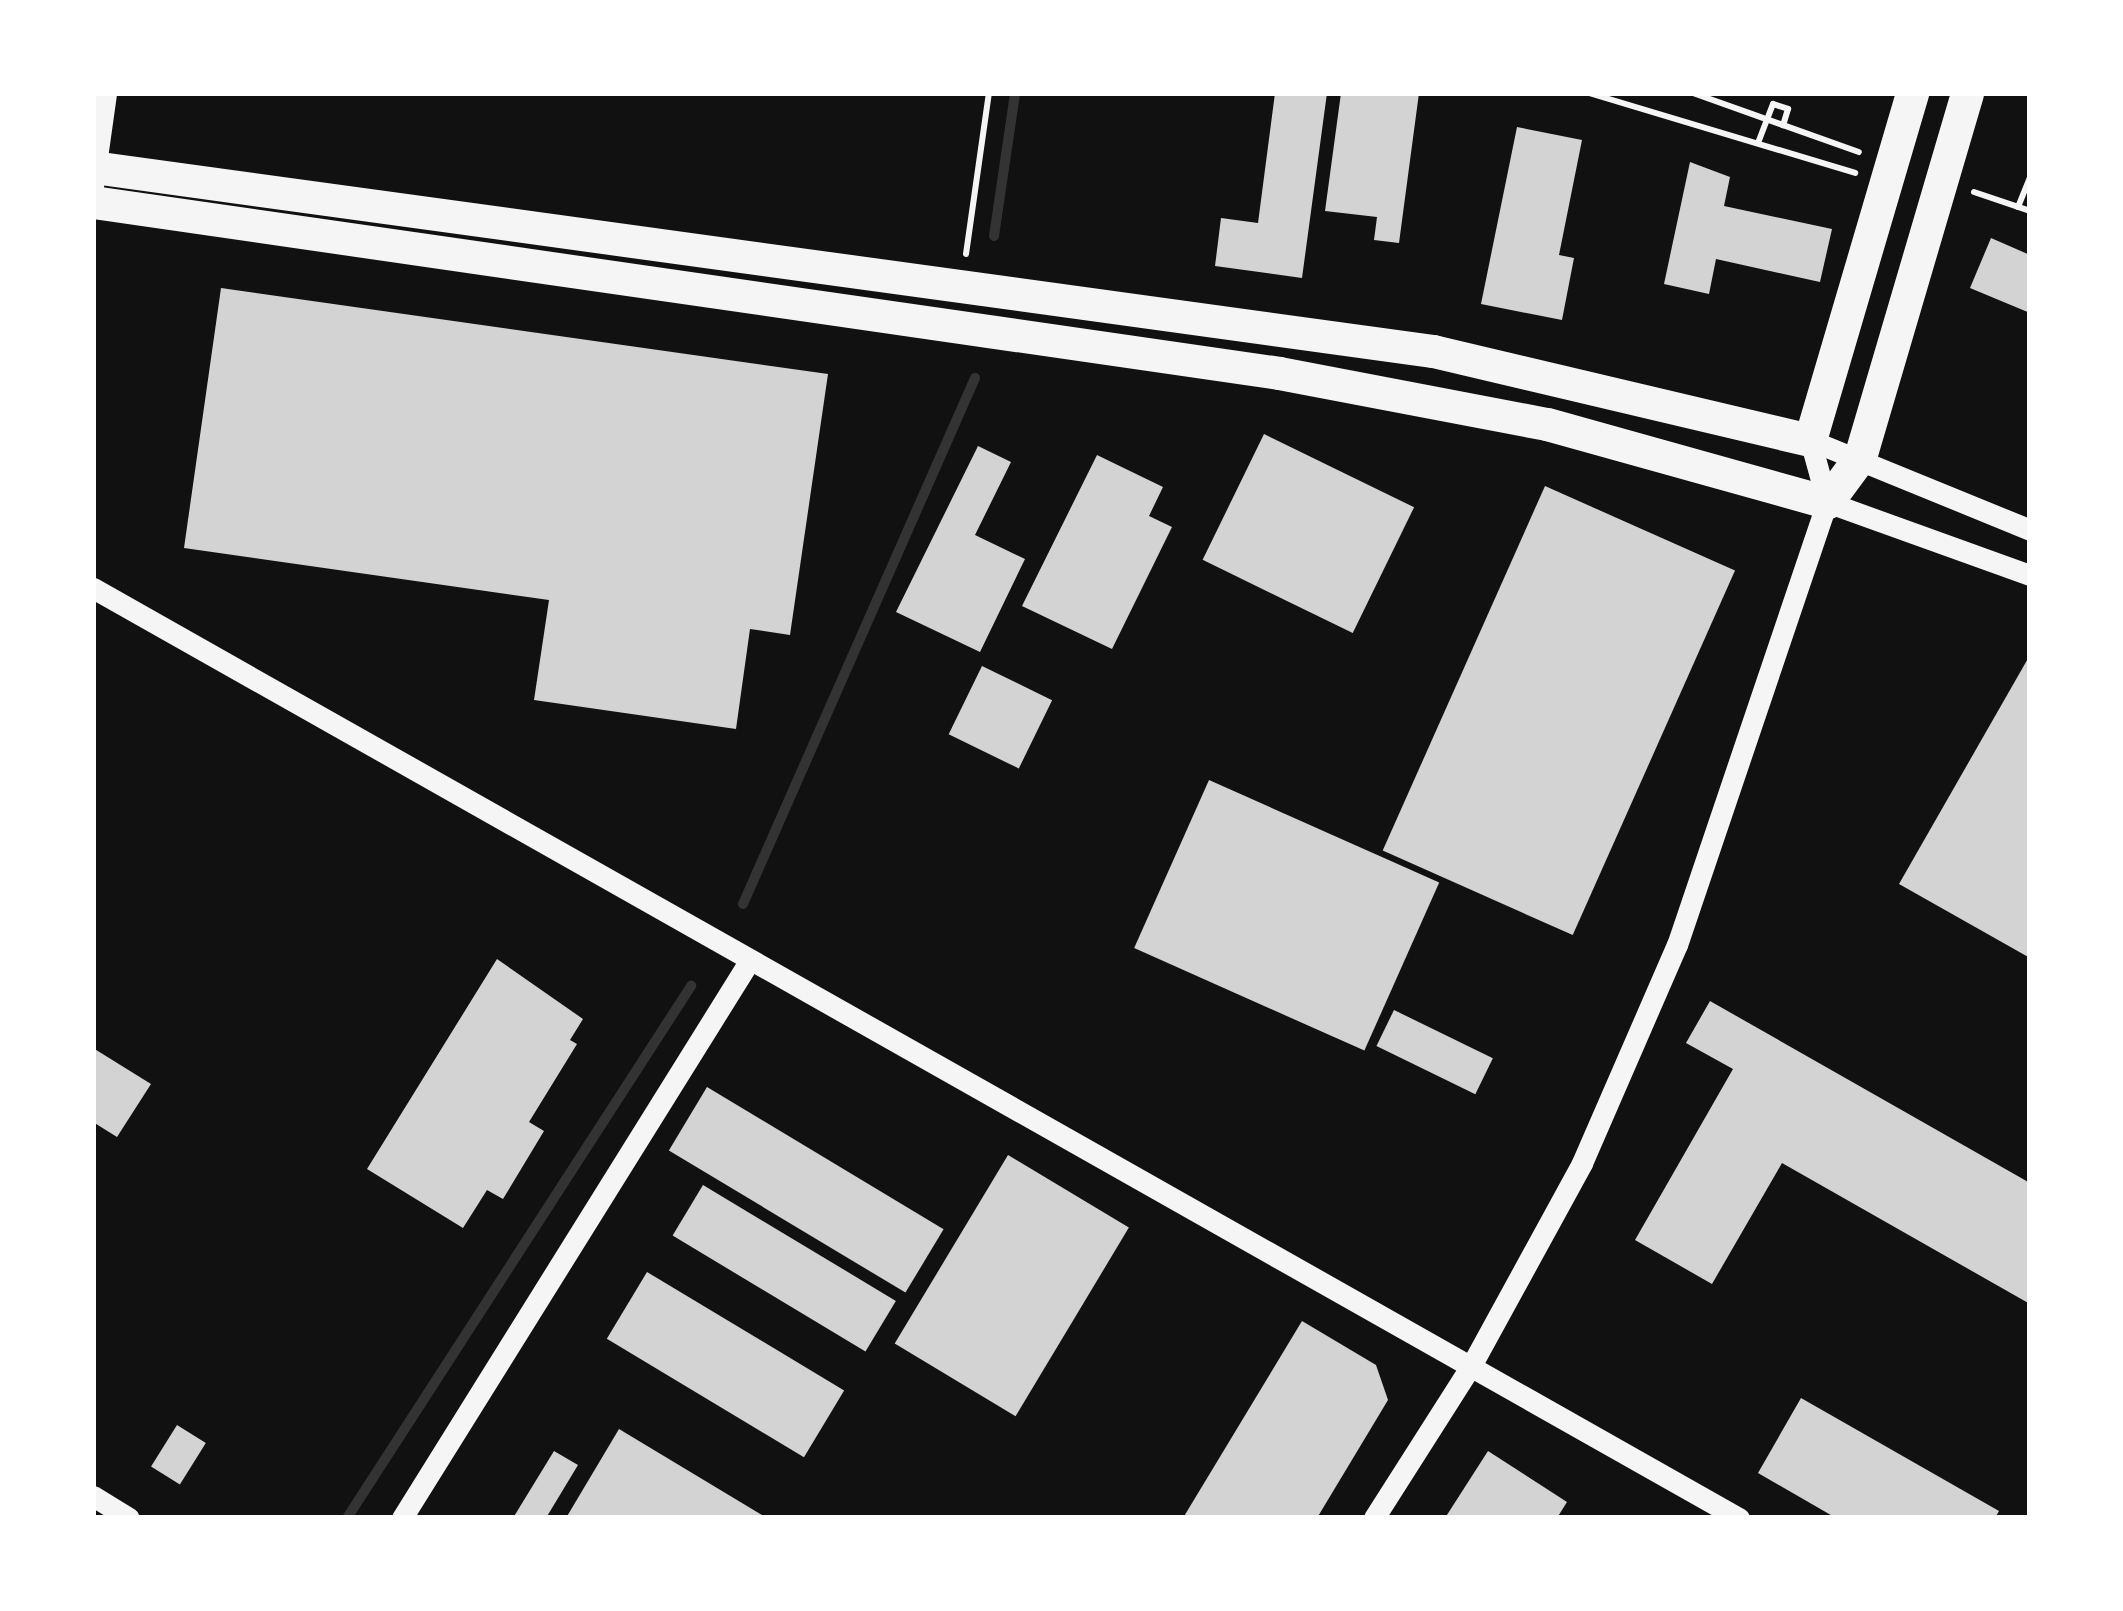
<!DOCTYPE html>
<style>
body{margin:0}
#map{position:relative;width:2123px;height:1611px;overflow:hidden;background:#111;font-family:Quicksand,sans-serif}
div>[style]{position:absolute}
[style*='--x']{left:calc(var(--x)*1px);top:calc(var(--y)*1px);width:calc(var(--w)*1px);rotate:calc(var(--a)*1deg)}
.stream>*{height:10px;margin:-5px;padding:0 5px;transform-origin:5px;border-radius:5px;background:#333}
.building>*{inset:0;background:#d3d3d3;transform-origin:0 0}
.path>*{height:6px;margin:-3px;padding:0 3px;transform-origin:3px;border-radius:3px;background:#f5f5f5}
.tertiary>*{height:21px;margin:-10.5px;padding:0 10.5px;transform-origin:10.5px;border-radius:10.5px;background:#f5f5f5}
.trunk>*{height:33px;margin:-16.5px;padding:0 16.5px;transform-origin:16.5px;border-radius:16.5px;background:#f5f5f5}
span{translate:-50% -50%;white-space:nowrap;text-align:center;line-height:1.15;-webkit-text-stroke:9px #fff;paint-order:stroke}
.frame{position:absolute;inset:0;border:96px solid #fff;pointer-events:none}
</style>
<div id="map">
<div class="stream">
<div style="--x:994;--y:236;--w:145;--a:-81.6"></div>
<div style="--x:743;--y:904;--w:575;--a:-66.2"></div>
<div style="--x:347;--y:1518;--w:634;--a:-57.11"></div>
</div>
<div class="building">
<div style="clip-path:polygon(1275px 93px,1327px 93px,1302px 278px,1215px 266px,1221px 218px,1258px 223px)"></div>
<div style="clip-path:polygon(1341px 93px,1419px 93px,1399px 243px,1374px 240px,1377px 217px,1325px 211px)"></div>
<div style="clip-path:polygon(1517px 127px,1582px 140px,1559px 255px,1574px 258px,1562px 320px,1481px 304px)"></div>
<div style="clip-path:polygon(1690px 162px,1730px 177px,1724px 206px,1832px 229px,1820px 282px,1716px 259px,1709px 294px,1664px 284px)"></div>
<div style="clip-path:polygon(1991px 238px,2030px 255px,2030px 313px,1970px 288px)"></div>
<div style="clip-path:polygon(221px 288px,828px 374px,790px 635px,750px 629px,736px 729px,534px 700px,549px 600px,184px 548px)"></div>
<div style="left:1264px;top:434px;width:167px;height:140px;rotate:26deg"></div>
<div style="clip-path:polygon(978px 446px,1011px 462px,975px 535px,1025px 559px,980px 652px,896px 612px)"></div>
<div style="clip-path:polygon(1097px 455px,1163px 487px,1149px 516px,1172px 527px,1112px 649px,1022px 606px)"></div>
<div style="left:1545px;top:486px;width:208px;height:399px;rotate:24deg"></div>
<div style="clip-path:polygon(2030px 655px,2030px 958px,1899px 884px)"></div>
<div style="left:982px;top:666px;width:78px;height:76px;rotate:26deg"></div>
<div style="left:1209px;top:780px;width:252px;height:184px;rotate:24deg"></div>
<div style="clip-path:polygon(497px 959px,583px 1019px,570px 1040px,577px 1044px,529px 1122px,544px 1131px,503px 1199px,487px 1190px,463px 1228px,367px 1169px)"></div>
<div style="clip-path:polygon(1710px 1001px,2030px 1183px,2030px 1304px,1782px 1163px,1712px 1284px,1635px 1240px,1733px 1069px,1686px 1043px)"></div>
<div style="left:1394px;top:1010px;width:110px;height:40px;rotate:26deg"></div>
<div style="clip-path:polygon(93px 1048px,151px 1084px,117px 1137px,93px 1122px)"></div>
<div style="left:707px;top:1087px;width:276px;height:74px;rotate:31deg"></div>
<div style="left:1008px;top:1155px;width:141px;height:220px;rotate:31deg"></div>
<div style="left:703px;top:1185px;width:225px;height:59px;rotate:31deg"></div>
<div style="left:647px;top:1272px;width:230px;height:78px;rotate:31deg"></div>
<div style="clip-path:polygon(1302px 1321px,1376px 1365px,1388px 1400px,1317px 1518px,1183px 1518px)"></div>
<div style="clip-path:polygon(1801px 1398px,1999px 1511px,1995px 1518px,1836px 1518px,1758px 1473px)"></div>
<div style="left:177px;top:1425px;width:34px;height:49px;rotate:32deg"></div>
<div style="clip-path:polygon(619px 1429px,767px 1518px,566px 1518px)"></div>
<div style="clip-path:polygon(554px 1451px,578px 1465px,546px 1518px,513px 1518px)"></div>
<div style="clip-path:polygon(1488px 1451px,1567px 1502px,1557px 1518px,1445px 1518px)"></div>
</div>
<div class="path">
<div style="--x:1589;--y:93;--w:278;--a:16.7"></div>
<div style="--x:1693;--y:93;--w:176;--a:19.6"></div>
<div style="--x:1758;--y:143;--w:42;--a:-69"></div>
<div style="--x:1773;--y:104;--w:16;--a:18"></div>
<div style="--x:1788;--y:109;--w:17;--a:107"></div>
<div style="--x:1974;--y:192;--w:59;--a:18.7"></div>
<div style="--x:2018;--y:207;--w:31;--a:-68"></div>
<div style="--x:2030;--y:217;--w:12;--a:90"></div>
<div style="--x:966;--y:254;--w:163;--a:-81.9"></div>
</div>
<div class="tertiary">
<div style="--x:93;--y:186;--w:94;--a:-82"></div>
<div style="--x:1810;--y:440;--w:238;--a:22.2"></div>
<div style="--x:1827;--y:502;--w:216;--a:19.8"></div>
<div style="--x:93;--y:588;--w:1891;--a:29.47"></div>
<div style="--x:93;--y:1496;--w:42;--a:31.4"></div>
<div style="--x:402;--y:1518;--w:658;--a:-58.05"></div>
<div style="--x:1374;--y:1518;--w:180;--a:-57.5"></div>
<div style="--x:1471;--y:1366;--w:231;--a:-61.3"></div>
<div style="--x:1582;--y:1163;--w:238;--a:-66.5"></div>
<div style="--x:1677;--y:945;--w:468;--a:-71.3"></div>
<div style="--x:1827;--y:502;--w:64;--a:-105.3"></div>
</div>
<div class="trunk">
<div style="--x:93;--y:167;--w:1353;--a:7.82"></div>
<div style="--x:1433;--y:351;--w:387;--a:13.3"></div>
<div style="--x:1810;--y:440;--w:362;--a:-73.6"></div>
<div style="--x:93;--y:202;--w:1198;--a:8.2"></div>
<div style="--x:1279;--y:373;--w:273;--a:10.8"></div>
<div style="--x:1547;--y:424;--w:291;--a:15.6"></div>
<div style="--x:1827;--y:502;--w:56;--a:-53.7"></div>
<div style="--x:1860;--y:457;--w:379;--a:-73.6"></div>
</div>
<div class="frame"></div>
</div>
